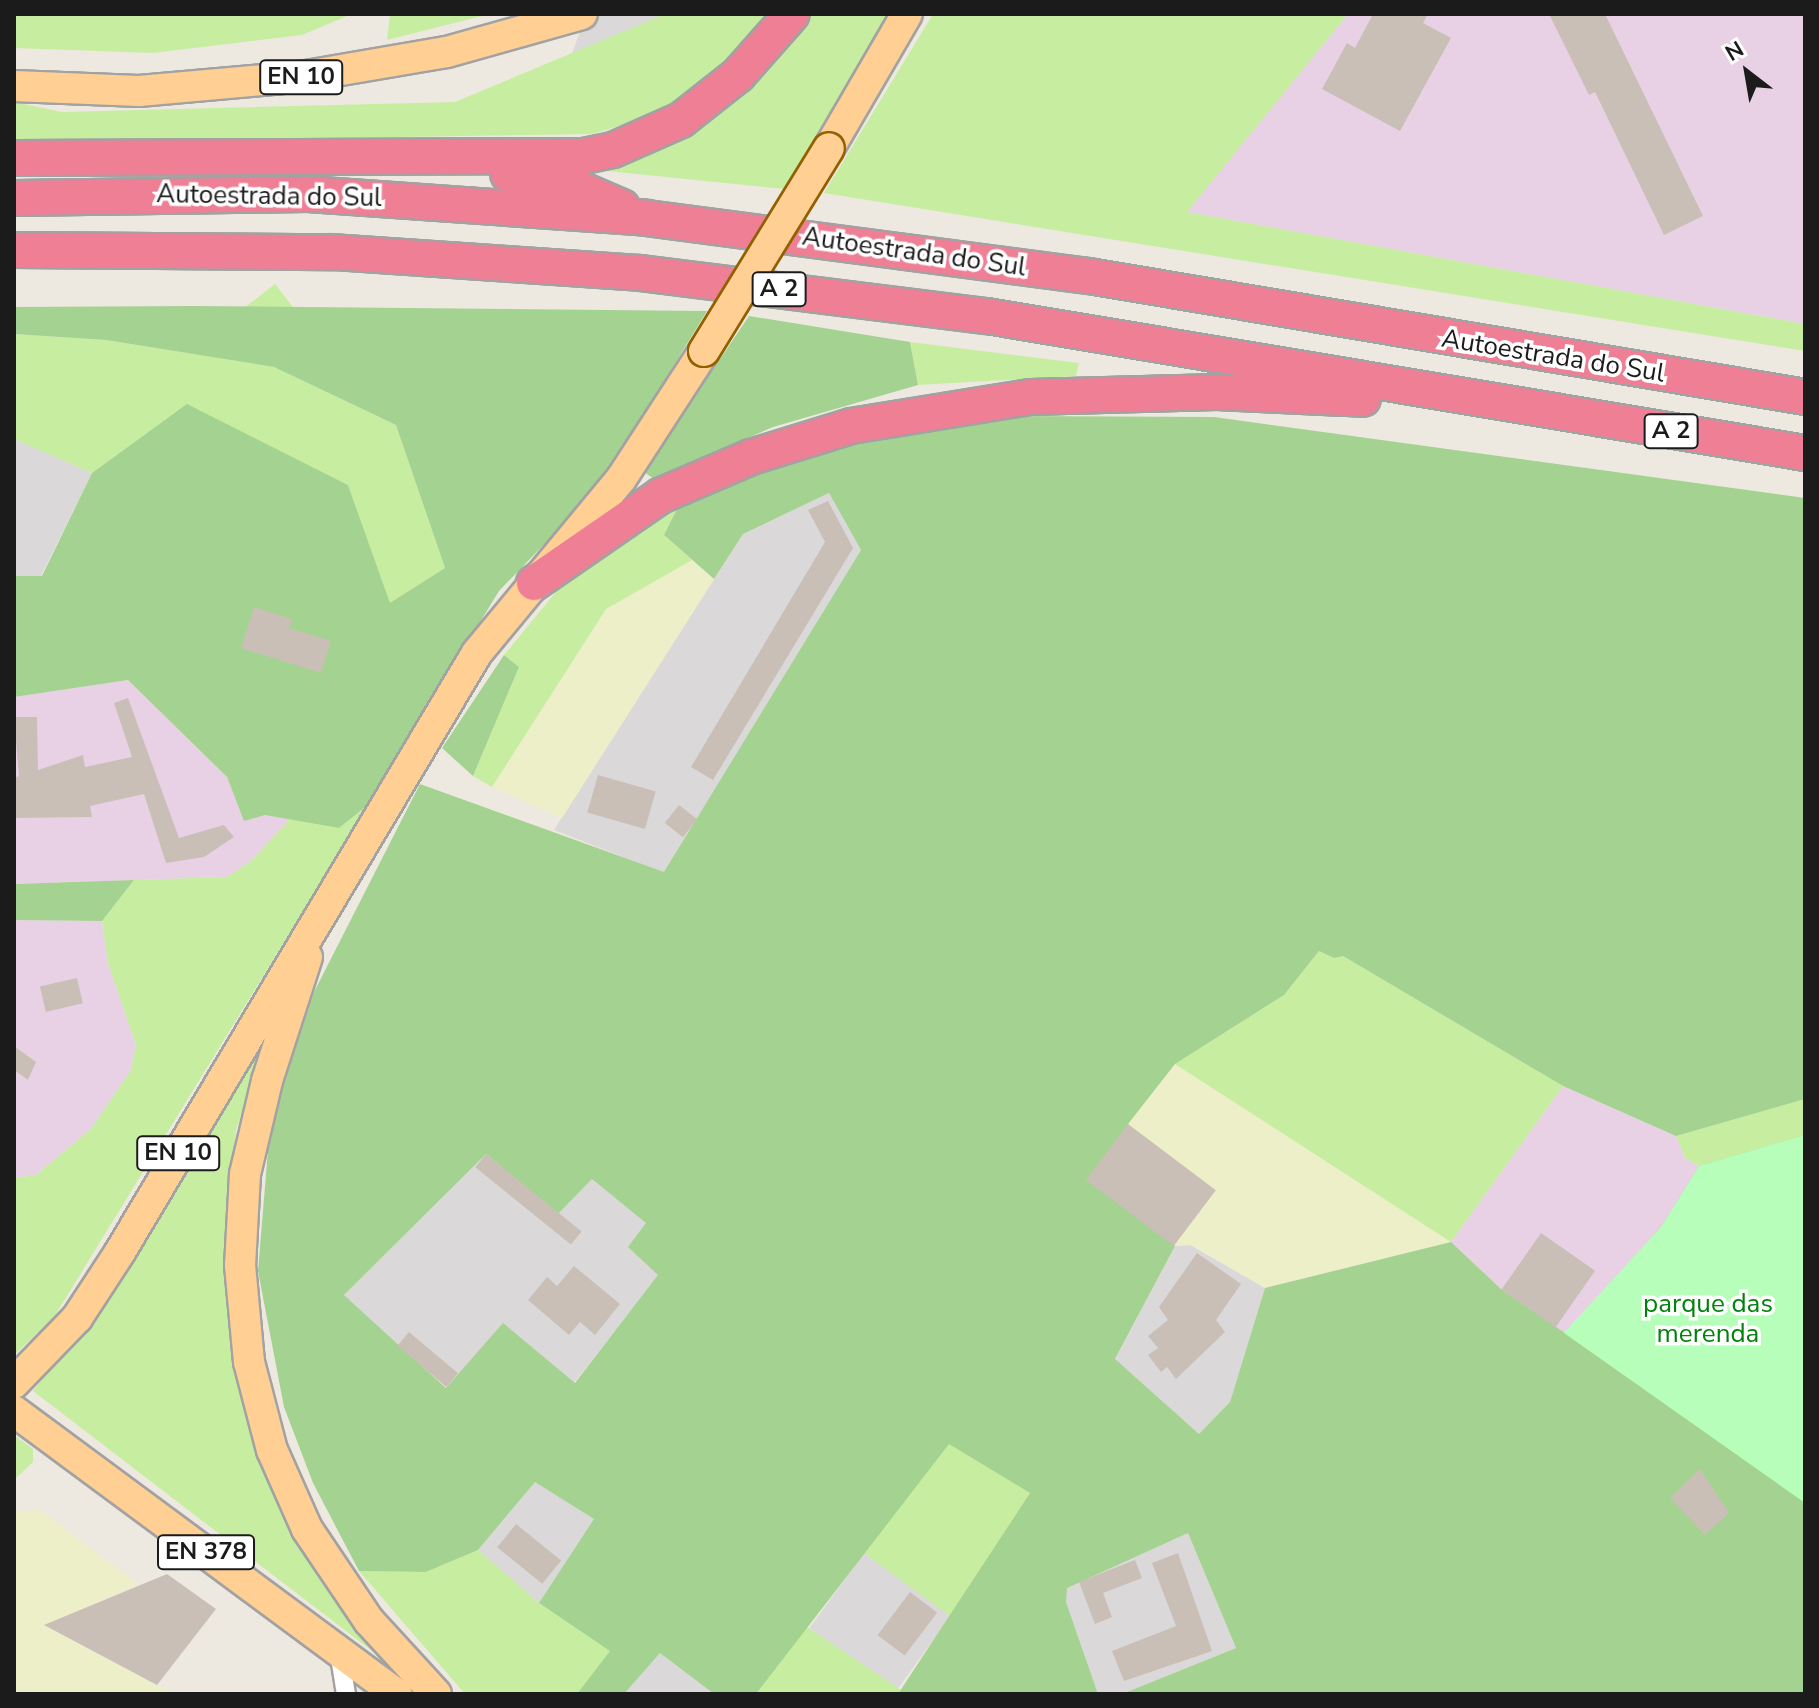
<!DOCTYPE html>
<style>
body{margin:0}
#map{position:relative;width:1819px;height:1708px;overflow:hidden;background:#eee9e0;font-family:"Nunito Sans",sans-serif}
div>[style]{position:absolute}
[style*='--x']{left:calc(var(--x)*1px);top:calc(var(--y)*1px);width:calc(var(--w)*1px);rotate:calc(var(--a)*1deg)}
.residential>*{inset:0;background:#dad8d8;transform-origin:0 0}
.industrial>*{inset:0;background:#e8d1e4}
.farmland>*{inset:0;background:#edefc8}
.grass>*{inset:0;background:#c7eea0;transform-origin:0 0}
.forest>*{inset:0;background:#a4d290}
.park>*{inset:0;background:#b7febb}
.building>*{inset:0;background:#cabfb6;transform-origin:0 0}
.roads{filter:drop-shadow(2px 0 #a2a2a2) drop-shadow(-2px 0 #a2a2a2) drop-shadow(0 2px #a2a2a2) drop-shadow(0 -2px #a2a2a2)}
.street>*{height:18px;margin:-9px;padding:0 9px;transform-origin:9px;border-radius:9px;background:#fff}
.primary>*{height:30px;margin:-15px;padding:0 15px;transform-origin:15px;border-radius:15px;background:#ffcf94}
.highway>*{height:34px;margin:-17px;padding:0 17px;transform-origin:17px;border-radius:17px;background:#ee7f95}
.bridges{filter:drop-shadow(2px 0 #936000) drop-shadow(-2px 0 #936000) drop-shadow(0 2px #936000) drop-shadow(0 -2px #936000)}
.primary-bridge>*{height:30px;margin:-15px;padding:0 15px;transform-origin:15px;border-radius:15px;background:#ffcf94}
span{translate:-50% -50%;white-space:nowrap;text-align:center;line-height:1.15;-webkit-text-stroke:7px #fff;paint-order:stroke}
.shield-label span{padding:2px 6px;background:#fff;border:2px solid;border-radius:6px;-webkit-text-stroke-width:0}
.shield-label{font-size:24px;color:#1b1b1b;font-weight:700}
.street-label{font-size:26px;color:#1b1b1b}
.park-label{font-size:26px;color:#01820a}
.frame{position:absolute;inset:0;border:16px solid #1b1b1b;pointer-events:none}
.north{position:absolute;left:1707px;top:32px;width:80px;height:80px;-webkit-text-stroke:6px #fff;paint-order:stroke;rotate:329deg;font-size:22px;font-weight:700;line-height:32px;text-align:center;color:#1b1b1b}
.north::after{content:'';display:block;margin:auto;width:28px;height:36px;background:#1b1b1b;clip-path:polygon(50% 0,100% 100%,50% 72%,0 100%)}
</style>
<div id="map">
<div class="residential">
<div style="clip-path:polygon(586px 14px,665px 14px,572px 54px)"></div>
<div style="clip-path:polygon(14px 439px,92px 473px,41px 576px,14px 576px)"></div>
<div style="clip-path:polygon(829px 493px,861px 550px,664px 873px,554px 830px,743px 534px)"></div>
<div style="clip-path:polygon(486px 1154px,558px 1214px,592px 1179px,647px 1223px,659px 1275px,574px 1383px,459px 1373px,447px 1388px,344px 1295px)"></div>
<div style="clip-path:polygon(1190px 1245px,1265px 1288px,1230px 1402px,1199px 1434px,1115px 1360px,1175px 1246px)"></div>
<div style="clip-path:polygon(535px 1482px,595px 1519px,539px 1603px,478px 1550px)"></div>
<div style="clip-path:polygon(1188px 1533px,1236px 1648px,1122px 1694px,1098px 1694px,1066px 1602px,1066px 1588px)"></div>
<div style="left:864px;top:1553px;width:107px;height:93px;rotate:36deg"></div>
<div style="clip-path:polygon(660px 1653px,714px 1694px,624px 1694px)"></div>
</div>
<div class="industrial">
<div style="clip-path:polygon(1348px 14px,1805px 14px,1805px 324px,1186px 212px)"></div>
<div style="clip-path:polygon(128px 680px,227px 777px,244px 820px,265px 815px,290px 819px,251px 861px,227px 877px,14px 884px,14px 697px)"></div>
<div style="clip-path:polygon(14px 920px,102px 921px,108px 963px,136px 1045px,131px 1070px,91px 1129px,36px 1175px,14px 1178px)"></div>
<div style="clip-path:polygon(1563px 1086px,1676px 1136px,1685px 1158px,1699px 1166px,1661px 1227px,1564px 1333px,1501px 1289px,1451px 1242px)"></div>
</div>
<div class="farmland">
<div style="clip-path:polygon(692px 560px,714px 579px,562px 818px,492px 787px,606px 609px)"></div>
<div style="clip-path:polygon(1175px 1064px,1263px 1117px,1451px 1242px,1265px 1288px,1191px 1245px,1175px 1246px,1128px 1124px)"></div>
<div style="clip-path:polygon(40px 1510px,138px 1584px,45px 1626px,173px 1694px,14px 1694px,14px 1512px)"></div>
</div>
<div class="grass">
<div style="clip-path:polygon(14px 14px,352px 14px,302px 35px,153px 53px,14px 48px)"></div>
<div style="clip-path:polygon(390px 14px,490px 14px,387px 40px)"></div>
<div style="clip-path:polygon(665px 14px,773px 14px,695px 95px,650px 117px,592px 134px,14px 143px,14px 102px,62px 112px,455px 102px)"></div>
<div style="clip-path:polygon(801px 14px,892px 14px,784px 189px,597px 170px)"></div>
<div style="clip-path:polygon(933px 14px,1348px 14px,1187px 212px,1805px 324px,1805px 351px,824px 193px)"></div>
<div style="left:275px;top:284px;width:29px;height:261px;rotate:52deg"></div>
<div style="clip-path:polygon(14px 334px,106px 340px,274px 367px,396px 425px,445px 568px,390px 604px,348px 485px,187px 405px,92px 473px,14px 439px)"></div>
<div style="clip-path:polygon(910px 342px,1079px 363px,1076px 376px,918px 385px)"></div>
<div style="clip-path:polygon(681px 501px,664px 535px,692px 560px,606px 609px,492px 787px,473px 776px,519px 667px,504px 655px,569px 576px)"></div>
<div style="clip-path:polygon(368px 805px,54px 1317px,14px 1355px,14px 1178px,36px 1175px,91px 1129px,131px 1070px,136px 1045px,108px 963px,102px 921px,134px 880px,227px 877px,251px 861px,290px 819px,339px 828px)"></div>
<div style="clip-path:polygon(1319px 951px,1334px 958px,1343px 956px,1563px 1086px,1451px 1242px,1175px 1064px,1284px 995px)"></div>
<div style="clip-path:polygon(262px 1051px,236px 1130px,230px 1193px,237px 1359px,389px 1664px,33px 1391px,124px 1275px,254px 1057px)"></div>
<div style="clip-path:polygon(1805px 1099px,1805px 1135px,1699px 1166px,1685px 1158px,1676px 1136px)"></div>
<div style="clip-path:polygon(14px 1435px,33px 1449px,33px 1462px,14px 1480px)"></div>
<div style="clip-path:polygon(949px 1443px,1030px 1493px,950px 1616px,864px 1553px)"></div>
<div style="clip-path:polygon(478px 1550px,539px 1603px,611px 1651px,577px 1694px,465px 1694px,359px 1571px,426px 1572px)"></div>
<div style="clip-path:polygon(807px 1627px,901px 1690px,898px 1694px,756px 1694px)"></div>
</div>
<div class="forest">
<div style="clip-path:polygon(14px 307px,193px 306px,707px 311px,600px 486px,499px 591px,368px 805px,339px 828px,265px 815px,244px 821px,227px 777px,128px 680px,14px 697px,14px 576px,42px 576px,92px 473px,187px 404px,348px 485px,390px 603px,445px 568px,396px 425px,274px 367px,106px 340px,14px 334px)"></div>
<div style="clip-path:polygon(749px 316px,910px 342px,918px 385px,773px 427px,654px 479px,644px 472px)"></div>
<div style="clip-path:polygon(evenodd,1003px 416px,1214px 417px,1805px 498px,1805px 1099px,1676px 1136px,1563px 1086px,1343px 956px,1334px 958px,1319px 951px,1284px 995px,1175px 1064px,1128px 1124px,1175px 1246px,1115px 1359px,1199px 1434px,1230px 1402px,1265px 1288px,1451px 1242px,1501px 1289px,1565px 1333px,1661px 1227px,1699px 1166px,1805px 1135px,1805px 1694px,1122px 1694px,1236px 1648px,1188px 1533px,1067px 1588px,1066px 1602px,1098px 1694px,898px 1694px,1030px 1493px,949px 1444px,756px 1694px,714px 1694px,660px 1653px,624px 1694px,577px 1694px,610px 1651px,539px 1603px,594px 1519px,535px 1482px,478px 1550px,426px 1572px,359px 1571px,313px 1483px,284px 1407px,258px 1271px,270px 1126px,314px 992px,420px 784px,664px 872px,861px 550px,829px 493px,743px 534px,714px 579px,664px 535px,681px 501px,842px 440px,1003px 416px,486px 1154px,558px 1214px,592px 1179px,646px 1223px,628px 1247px,658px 1275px,575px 1383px,503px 1323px,446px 1388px,344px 1295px,486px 1154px)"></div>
<div style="clip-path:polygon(504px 655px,519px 667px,473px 776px,442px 748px)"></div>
<div style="clip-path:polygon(134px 880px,102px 921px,14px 920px,14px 884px)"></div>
</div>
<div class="park">
<div style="clip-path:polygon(1805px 1135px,1805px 1503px,1564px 1333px,1661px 1227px,1699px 1166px)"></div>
</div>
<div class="building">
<div style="clip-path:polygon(1373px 14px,1428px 14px,1423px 23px,1451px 38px,1400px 131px,1322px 89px,1347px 43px,1355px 48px)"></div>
<div style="clip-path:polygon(1549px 14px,1605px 14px,1703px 216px,1664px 235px,1595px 92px,1589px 95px)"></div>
<div style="clip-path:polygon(828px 501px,853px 548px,713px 780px,691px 767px,825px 542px,808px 510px)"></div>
<div style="clip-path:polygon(254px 607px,292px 619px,289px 628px,331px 641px,321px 673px,241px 648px)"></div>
<div style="clip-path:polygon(128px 698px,179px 838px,224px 825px,234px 837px,204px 857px,166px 863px,144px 794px,90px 806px,92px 817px,14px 818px,14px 778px,19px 776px,14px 717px,37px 717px,38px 770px,83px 755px,85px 767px,132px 757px,114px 703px)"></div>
<div style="left:598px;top:775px;width:60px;height:39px;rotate:16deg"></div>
<div style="left:679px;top:805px;width:23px;height:23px;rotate:38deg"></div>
<div style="left:77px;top:978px;width:26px;height:38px;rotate:77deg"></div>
<div style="clip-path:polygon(14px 1046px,36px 1062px,28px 1080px,14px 1070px)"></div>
<div style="left:1128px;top:1124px;width:110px;height:70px;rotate:37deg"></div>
<div style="left:486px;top:1154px;width:123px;height:17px;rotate:39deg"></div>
<div style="left:1541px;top:1233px;width:66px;height:69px;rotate:35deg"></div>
<div style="clip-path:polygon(1197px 1253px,1241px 1284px,1216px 1320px,1225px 1332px,1176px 1379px,1167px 1367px,1161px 1372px,1148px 1355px,1158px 1348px,1148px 1336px,1168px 1320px,1159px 1307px)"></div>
<div style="clip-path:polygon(574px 1266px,620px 1304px,595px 1335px,580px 1322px,569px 1335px,528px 1300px,547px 1277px,557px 1286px)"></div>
<div style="left:409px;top:1332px;width:64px;height:18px;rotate:40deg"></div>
<div style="clip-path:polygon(1700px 1469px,1729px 1513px,1705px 1535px,1670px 1498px)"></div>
<div style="left:516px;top:1524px;width:58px;height:30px;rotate:39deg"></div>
<div style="clip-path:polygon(1178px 1553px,1212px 1651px,1124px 1681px,1112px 1651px,1176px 1626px,1152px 1563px)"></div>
<div style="clip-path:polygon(1135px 1560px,1142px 1578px,1103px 1593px,1112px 1617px,1095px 1624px,1079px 1582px)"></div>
<div style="clip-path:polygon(167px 1574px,216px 1609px,157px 1685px,44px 1625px)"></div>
<div style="left:910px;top:1592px;width:34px;height:54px;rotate:37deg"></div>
</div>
<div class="roads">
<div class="street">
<div style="--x:339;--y:1651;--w:44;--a:80.8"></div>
</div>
<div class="primary">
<div style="--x:14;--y:86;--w:125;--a:2.3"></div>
<div style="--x:139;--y:91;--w:168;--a:-5.1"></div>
<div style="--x:306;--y:76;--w:143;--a:-9.7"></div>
<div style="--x:447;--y:52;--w:140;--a:-15.7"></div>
<div style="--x:829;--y:148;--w:155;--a:-59.8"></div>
<div style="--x:307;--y:957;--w:130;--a:107.9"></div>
<div style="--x:267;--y:1081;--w:96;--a:103.3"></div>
<div style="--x:245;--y:1174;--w:91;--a:93.1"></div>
<div style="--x:240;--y:1265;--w:97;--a:84.7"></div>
<div style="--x:249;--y:1362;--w:91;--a:75.4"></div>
<div style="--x:272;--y:1450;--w:86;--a:66.1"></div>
<div style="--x:307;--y:1529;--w:111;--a:56"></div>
<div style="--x:369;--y:1621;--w:99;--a:47.5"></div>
<div style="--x:14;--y:1383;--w:91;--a:-45.9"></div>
<div style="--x:77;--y:1318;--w:79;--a:-56.9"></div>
<div style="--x:120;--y:1252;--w:697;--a:-59.21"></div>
<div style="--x:477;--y:653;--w:226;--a:-50.4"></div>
<div style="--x:621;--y:479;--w:153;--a:-57"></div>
<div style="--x:14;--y:1411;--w:476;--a:36.5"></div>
</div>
<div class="highway">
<div style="--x:14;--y:158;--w:570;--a:-0.2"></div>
<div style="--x:584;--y:156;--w:30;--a:-12"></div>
<div style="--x:613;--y:150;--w:74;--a:-23.8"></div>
<div style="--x:681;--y:120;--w:73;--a:-38.3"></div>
<div style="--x:738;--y:75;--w:81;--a:-48.5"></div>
<div style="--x:508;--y:174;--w:71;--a:11.3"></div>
<div style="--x:578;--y:188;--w:48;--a:23.4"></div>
<div style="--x:14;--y:198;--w:294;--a:-0.8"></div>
<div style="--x:308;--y:194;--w:340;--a:4"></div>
<div style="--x:647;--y:218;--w:446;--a:7.5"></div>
<div style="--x:1089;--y:276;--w:726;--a:9.59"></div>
<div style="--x:14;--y:250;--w:319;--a:0.4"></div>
<div style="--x:333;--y:252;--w:308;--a:3.9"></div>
<div style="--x:640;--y:273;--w:350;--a:7.1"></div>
<div style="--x:987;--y:316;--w:829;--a:9.51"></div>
<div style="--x:534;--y:583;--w:153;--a:-34.6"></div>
<div style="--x:660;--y:496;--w:99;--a:-23.2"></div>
<div style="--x:751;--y:457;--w:105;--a:-17.2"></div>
<div style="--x:851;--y:426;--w:181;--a:-9.2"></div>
<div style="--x:1030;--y:397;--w:187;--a:-1.5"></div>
<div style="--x:1217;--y:392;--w:146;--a:2.7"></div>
</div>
</div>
<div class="bridges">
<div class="primary-bridge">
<div style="--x:704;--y:351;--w:238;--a:-58.4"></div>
</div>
</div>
<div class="shield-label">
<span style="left:301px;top:77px">EN 10</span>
<span style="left:779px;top:289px">A 2</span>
<span style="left:1671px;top:431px">A 2</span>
<span style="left:178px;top:1153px">EN 10</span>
<span style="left:206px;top:1552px">EN 378</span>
</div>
<div class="street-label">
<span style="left:269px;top:196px;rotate:1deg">Autoestrada do Sul</span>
<span style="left:914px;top:252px;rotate:8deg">Autoestrada do Sul</span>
<span style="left:1553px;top:356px;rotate:9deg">Autoestrada do Sul</span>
</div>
<div class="park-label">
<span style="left:1708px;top:1319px">parque das<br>merenda</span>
</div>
<div class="frame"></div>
<div class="north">N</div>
</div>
